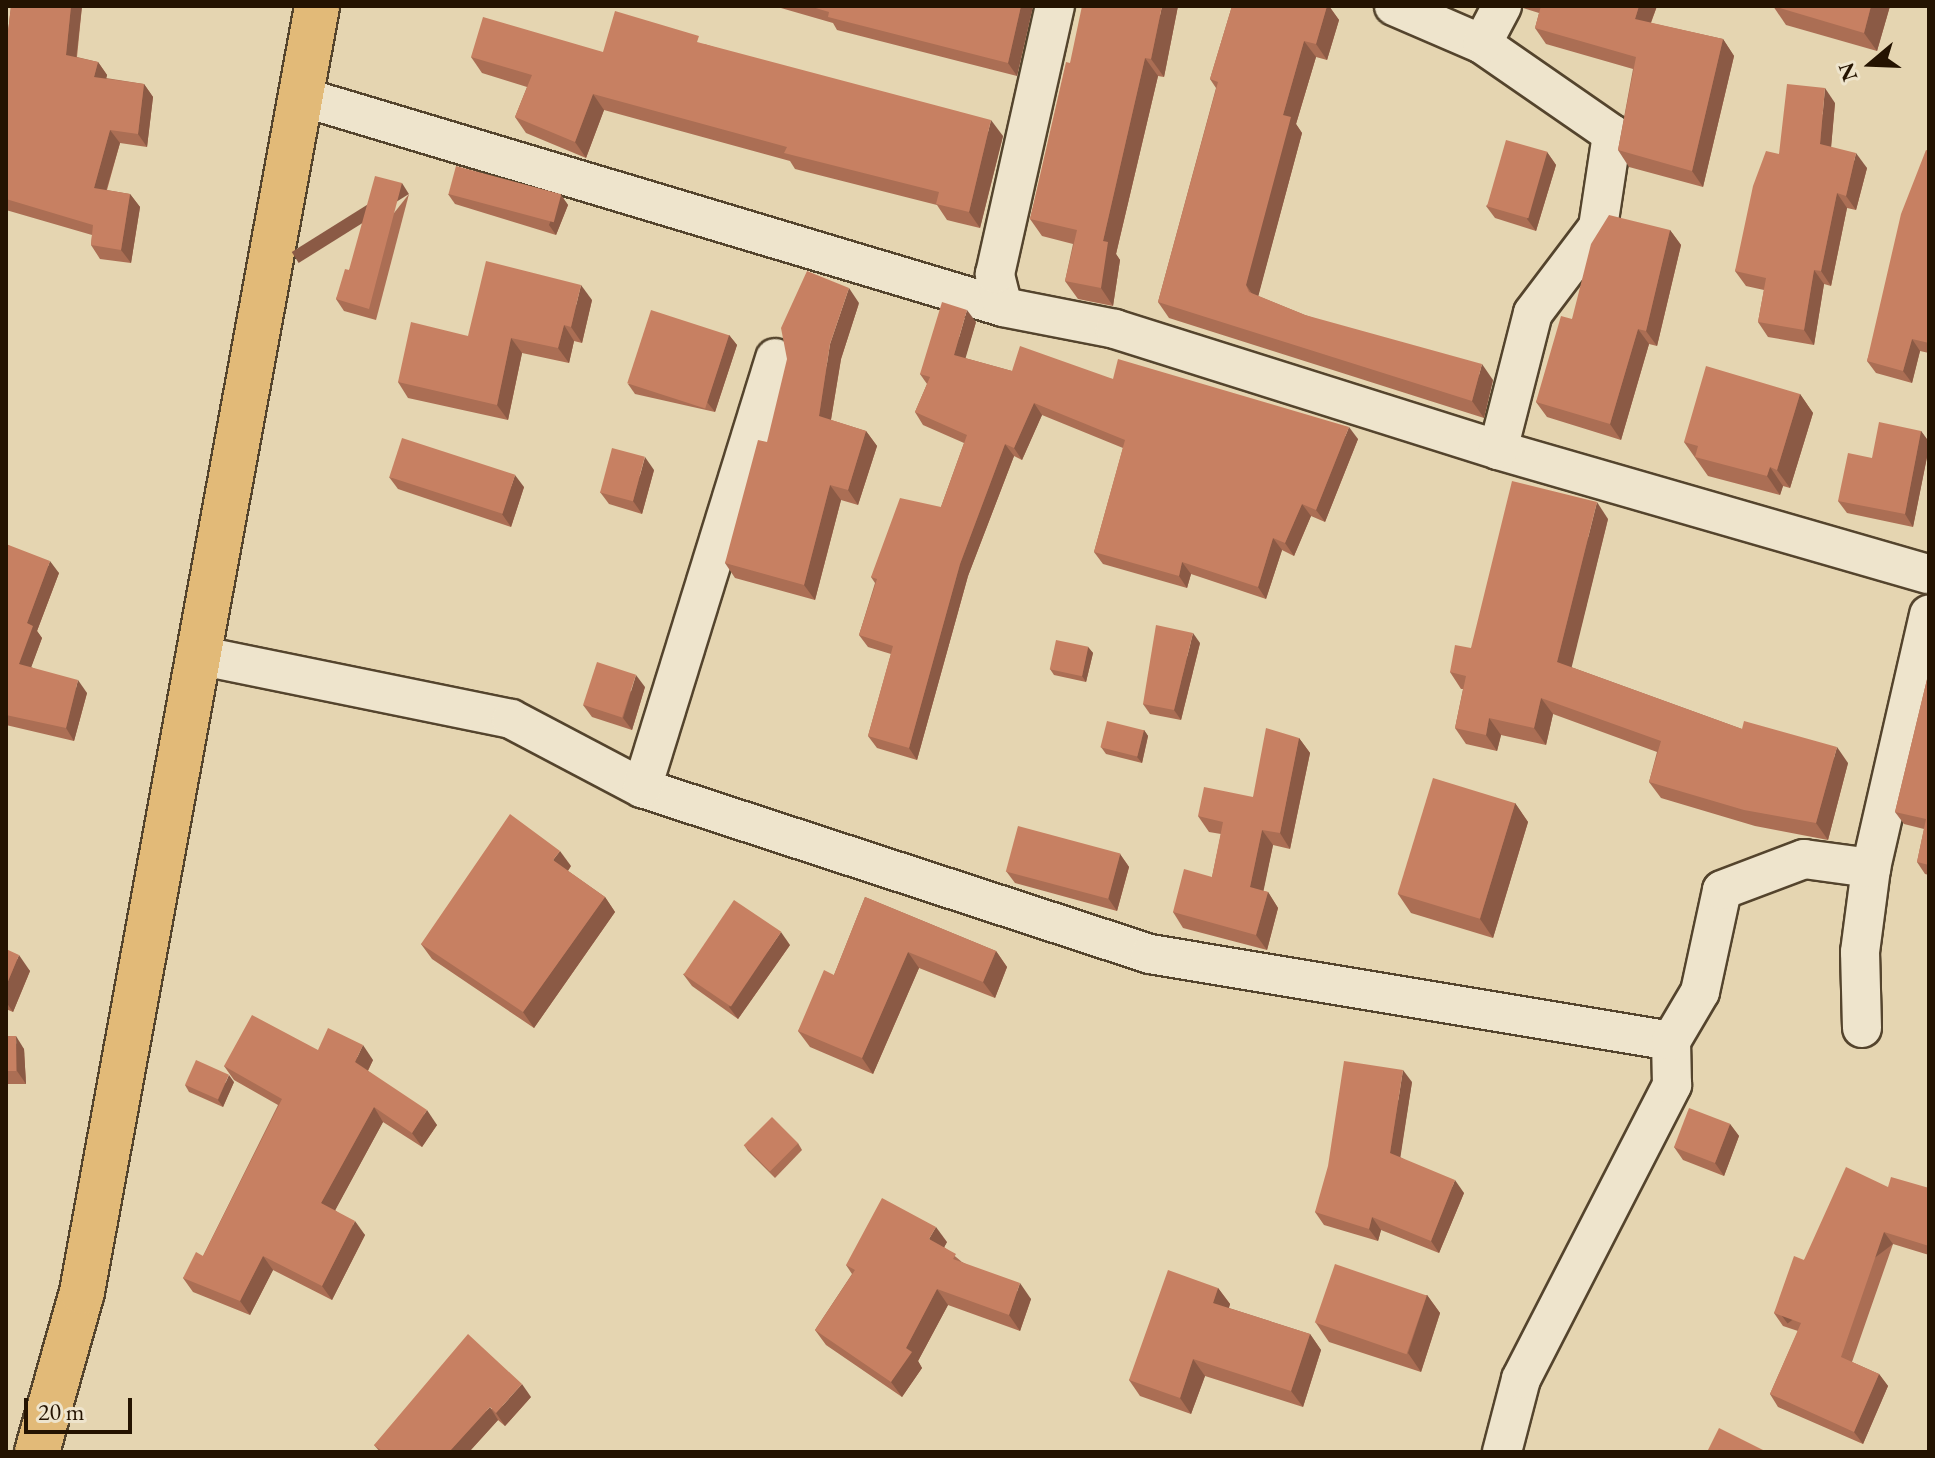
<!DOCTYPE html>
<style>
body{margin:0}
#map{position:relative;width:1935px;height:1458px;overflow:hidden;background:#e5d5b1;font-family:"EB Garamond",serif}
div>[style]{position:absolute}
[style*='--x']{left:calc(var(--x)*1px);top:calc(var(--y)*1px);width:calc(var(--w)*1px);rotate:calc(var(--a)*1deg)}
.roads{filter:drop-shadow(2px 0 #54442d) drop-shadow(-2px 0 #54442d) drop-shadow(0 2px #54442d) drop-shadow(0 -2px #54442d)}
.minor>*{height:38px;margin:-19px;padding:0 19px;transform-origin:19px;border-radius:19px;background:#eee4cc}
.primary>*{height:44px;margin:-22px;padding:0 22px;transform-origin:22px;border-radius:22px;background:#e2ba78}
.wall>*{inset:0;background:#ab6e54}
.shaded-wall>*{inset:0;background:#8b5a45;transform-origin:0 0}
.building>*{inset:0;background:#c78062;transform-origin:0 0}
span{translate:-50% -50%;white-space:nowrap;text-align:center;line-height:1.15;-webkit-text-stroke:8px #eee4cc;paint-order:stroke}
.frame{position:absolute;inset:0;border:8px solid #241301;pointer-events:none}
.north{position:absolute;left:1831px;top:24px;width:80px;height:80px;-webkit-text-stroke:6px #eee4cc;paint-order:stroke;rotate:251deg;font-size:22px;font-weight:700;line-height:32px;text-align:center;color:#241301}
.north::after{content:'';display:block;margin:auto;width:28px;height:36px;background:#241301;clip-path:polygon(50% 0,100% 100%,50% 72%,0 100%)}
.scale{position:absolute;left:24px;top:1398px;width:108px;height:36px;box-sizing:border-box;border:4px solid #241301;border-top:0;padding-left:10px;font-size:24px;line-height:28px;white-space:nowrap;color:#241301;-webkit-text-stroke:6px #eee4cc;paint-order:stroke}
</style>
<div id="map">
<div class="roads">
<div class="minor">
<div style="--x:1394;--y:6;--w:96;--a:23.4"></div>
<div style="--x:299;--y:96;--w:735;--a:16.68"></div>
<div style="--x:1003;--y:307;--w:114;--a:11.1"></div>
<div style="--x:1115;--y:329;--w:402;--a:17.5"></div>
<div style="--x:1498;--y:450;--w:448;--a:16.1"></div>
<div style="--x:1003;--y:307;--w:34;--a:-104"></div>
<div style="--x:995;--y:274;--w:275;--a:-77.4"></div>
<div style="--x:1498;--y:450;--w:141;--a:-75.7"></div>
<div style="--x:1533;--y:313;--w:108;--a:-52.9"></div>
<div style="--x:1598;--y:227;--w:94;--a:-81.4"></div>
<div style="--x:1612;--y:134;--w:158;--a:-145.3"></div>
<div style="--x:1482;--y:44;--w:43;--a:-62.2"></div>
<div style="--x:202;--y:656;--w:315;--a:11.5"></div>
<div style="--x:511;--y:719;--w:148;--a:27.8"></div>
<div style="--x:642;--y:788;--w:534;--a:18.1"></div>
<div style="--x:1150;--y:954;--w:528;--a:9.48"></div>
<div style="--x:642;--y:788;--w:450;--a:-72.8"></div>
<div style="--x:1862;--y:1028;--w:76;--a:-91.5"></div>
<div style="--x:1860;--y:952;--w:85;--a:-82.5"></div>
<div style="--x:1871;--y:868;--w:260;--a:-77.1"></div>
<div style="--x:1502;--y:1452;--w:75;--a:-75.4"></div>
<div style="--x:1521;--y:1379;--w:331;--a:-62.8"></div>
<div style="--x:1672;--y:1085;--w:44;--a:-91.3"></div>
<div style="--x:1671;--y:1041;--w:57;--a:-59.4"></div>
<div style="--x:1700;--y:992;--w:104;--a:-77.8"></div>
<div style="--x:1722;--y:890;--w:88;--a:-20.7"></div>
<div style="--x:1804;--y:859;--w:68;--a:7.7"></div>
</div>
<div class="primary">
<div style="--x:37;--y:1452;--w:166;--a:-74.3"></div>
<div style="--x:82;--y:1292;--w:1307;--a:-79.64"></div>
</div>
</div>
<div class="wall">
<div style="clip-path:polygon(11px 6px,82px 6px,77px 57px,98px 62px,107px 75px,106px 78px,144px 84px,153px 97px,147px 147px,120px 143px,107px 190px,130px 194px,140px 207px,131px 263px,100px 259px,91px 245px,92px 235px,6px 210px,6px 41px,7px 41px)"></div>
<div style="clip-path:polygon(774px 6px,1033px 6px,1017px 76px,837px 30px,833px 23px)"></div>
<div style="clip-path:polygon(1178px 6px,1164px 77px,1158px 76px,1116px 254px,1120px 260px,1113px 306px,1078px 299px,1065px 281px,1073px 244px,1042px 236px,1030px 219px,1070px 63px)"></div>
<div style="clip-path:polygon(1232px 6px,1329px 6px,1339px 20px,1327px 60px,1316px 57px,1296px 124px,1302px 133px,1258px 296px,1305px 315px,1493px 380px,1484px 418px,1169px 318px,1158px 302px,1216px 88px,1210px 79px)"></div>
<div style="clip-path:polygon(1522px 6px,1657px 6px,1651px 23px,1723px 39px,1734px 56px,1703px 187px,1629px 167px,1618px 150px,1633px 69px,1546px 44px,1535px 28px,1539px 13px,1523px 8px)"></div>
<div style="clip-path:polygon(1773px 6px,1890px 6px,1877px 51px,1786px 25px)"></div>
<div style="clip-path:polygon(704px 44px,1003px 136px,980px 228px,947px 220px,937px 205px,795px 169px,790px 161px,604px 110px,586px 158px,526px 133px,515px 117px,527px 87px,482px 73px,471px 57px,603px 52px)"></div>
<div style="clip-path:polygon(1835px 103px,1831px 147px,1867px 168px,1856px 210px,1847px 208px,1831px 286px,1824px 284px,1814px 345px,1768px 337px,1758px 322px,1764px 290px,1746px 286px,1735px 271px,1779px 154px)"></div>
<div style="clip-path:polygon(1929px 151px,1929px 353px,1920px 351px,1912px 383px,1876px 373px,1867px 361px)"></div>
<div style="clip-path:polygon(1547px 152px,1556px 165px,1536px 231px,1495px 218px,1486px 206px)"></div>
<div style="clip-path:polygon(409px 194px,376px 320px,344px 311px,336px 299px,349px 270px)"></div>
<div style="clip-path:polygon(448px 194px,561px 195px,568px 205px,556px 235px,455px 204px)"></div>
<div style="clip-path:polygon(1670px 230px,1681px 245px,1657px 346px,1649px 344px,1621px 440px,1547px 417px,1536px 402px,1572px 319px)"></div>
<div style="clip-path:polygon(592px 300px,582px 343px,574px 341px,569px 363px,522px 353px,508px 420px,408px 398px,398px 382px,468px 336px)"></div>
<div style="clip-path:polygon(859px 303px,841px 359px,831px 420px,866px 431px,877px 446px,858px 505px,841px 500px,815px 600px,735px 578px,725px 563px)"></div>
<div style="clip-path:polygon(976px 322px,965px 358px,1012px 371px,1113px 379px,1358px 439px,1325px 522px,1311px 516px,1294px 556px,1282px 550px,1266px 599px,1191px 574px,1187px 588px,1103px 564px,1094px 552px,1123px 448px,1042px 415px,1022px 460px,1014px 456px,968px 576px,917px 760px,877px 748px,868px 736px,891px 654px,868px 647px,859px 635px,875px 583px,871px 577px,941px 507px,964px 443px,923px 425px,915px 412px,927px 384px,920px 374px)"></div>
<div style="clip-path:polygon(729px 335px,737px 345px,715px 412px,635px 394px,628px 384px)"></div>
<div style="clip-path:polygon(1800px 394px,1813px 413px,1790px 488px,1783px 486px,1780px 495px,1708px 476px,1684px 442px)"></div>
<div style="clip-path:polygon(1921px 431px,1929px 442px,1929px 447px,1913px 527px,1847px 513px,1838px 501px,1872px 458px)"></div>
<div style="clip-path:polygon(654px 470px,642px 514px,609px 504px,600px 492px)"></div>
<div style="clip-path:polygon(389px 477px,524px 487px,511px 527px,398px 489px)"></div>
<div style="clip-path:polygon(1608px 519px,1571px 667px,1742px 729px,1848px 763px,1828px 840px,1755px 826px,1661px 798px,1649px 782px,1657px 752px,1553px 714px,1546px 745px,1501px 735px,1497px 751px,1466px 744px,1455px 728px,1463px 689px,1461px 689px,1450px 672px,1471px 648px)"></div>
<div style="clip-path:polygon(6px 544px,59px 573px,37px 631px,42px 638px,31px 667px,87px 693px,74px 741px,6px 725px)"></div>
<div style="clip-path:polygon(1200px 643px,1181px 720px,1150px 714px,1143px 704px)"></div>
<div style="clip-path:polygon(1088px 647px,1093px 653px,1086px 682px,1054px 675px,1050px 669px)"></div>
<div style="clip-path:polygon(1929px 671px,1929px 875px,1925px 874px,1917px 862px,1924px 829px,1904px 824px,1895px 812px)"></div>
<div style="clip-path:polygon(645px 687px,632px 730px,592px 717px,583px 705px)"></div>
<div style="clip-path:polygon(1144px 730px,1148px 736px,1142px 763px,1106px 754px,1101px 747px)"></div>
<div style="clip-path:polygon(1299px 738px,1310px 753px,1290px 849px,1273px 845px,1263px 891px,1268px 892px,1278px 908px,1267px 950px,1183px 928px,1173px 912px,1212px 877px,1221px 834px,1209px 832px,1198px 816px,1253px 797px)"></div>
<div style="clip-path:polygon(1515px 803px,1528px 822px,1493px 938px,1411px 913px,1398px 894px)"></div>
<div style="clip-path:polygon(1120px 854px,1129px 867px,1117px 911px,1015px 883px,1006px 871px)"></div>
<div style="clip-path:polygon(571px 866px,568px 871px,605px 897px,615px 912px,534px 1028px,432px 959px,421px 944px)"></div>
<div style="clip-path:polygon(865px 897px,996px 951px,1007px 967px,995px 998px,919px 968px,873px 1074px,810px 1047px,798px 1031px,834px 975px)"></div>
<div style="clip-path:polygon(790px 945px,738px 1019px,692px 986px,683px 974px)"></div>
<div style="clip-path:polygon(6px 949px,30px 971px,13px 1012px,6px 1009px)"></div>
<div style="clip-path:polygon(6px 1036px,24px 1049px,26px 1084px,6px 1084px)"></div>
<div style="clip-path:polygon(318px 1050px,373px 1060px,368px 1071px,437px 1125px,422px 1147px,383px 1122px,335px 1210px,365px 1235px,332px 1300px,273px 1270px,250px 1315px,193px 1292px,183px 1278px,203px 1256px,278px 1105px,234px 1080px,224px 1066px)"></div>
<div style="clip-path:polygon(234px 1082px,223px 1107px,189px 1092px,185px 1085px)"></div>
<div style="clip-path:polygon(1412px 1082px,1400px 1157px,1464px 1193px,1439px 1253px,1381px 1230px,1378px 1241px,1324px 1225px,1315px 1212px)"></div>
<div style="clip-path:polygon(1730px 1124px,1739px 1136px,1724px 1176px,1683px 1160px,1674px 1147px)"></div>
<div style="clip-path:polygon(798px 1143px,802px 1150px,775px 1178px,748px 1151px,744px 1145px)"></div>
<div style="clip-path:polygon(1888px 1187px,1929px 1188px,1929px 1255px,1893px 1244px,1852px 1362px,1879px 1374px,1888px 1386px,1863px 1444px,1778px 1407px,1770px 1394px,1798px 1331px,1783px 1326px,1774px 1313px,1804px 1260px)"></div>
<div style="clip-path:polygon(947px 1242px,944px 1247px,962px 1262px,1031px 1299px,1020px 1331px,948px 1305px,918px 1361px,922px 1368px,902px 1397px,826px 1345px,815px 1330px,852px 1274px,846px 1265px)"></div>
<div style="clip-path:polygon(1218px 1288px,1230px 1304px,1229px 1308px,1310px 1334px,1321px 1350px,1303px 1407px,1205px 1376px,1191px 1414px,1140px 1396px,1129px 1380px)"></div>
<div style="clip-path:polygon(1427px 1295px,1440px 1313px,1421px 1372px,1329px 1342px,1316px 1323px)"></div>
<div style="clip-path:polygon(531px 1397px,505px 1426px,498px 1420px,469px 1452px,380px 1452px,374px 1445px)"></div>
</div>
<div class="shaded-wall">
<div style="clip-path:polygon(71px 6px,82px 6px,75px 68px,66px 55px)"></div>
<div style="clip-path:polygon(1021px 6px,1033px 6px,1017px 76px,1008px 63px)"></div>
<div style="clip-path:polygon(1162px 6px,1178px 6px,1164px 77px,1151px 59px)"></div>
<div style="clip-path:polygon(1327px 6px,1329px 6px,1339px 20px,1327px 60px,1316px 44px)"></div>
<div style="clip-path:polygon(1639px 6px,1657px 6px,1646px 35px,1635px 19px)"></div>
<div style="clip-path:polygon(1871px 6px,1890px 6px,1877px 51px,1864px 33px)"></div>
<div style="clip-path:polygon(1723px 39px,1734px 56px,1703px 187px,1692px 171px)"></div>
<div style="clip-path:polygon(1304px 41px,1316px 57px,1296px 124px,1302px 133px,1257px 301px,1246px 285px,1283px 115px)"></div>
<div style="clip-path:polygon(1145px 58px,1158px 76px,1116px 254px,1120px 260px,1113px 306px,1101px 288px,1103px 241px)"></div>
<div style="clip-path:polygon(98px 62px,107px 75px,104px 90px,94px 77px)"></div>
<div style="clip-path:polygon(144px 84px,153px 97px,147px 147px,138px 134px)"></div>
<div style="clip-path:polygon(1825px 88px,1835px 103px,1830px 159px,1820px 144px)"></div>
<div style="clip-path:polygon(593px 94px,604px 110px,586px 158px,575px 142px)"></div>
<div style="clip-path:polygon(991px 120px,1003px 136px,980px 228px,969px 212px)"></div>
<div style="clip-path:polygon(110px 130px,120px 143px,103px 201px,94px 188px)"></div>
<div style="clip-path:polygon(1547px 152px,1556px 165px,1536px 231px,1527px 219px)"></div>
<div style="clip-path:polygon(1856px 153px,1867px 168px,1856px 210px,1846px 196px)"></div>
<div style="left:402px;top:183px;width:13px;height:130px;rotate:58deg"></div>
<div style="clip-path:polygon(1837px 193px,1847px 208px,1831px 286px,1821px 271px)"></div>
<div style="clip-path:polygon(130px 194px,140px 207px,131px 263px,121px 250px)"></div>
<div style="clip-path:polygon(561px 195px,568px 205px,556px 235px,549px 225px)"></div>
<div style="clip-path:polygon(1670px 230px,1681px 245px,1657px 346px,1646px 331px)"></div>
<div style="clip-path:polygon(1814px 270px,1824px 284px,1814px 345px,1804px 330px)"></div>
<div style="clip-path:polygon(581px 285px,592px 300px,582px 343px,571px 327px)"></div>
<div style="clip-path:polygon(849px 288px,859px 303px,841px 359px,829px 431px,819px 416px,830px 344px)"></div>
<div style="clip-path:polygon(967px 310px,976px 322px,963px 367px,954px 355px)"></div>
<div style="clip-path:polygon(564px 325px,574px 341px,569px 363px,558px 348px)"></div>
<div style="clip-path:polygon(1638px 329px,1649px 344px,1621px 440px,1610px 424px)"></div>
<div style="clip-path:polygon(729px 335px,737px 345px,715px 412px,707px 402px)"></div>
<div style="clip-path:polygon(511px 338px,522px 353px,508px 420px,497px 405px)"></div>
<div style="clip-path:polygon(1912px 339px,1920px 351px,1912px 383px,1903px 371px)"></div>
<div style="clip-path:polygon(1482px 364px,1493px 380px,1484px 418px,1472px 401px)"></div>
<div style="clip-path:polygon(1800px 394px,1813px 413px,1790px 488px,1777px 470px)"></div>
<div style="clip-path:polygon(1034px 403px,1042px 415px,1022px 460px,1014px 448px)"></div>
<div style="clip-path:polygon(1349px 427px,1358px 439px,1325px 522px,1316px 510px)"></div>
<div style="clip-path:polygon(866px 431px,877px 446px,858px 505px,848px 490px)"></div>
<div style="clip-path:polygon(1921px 431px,1929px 442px,1929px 447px,1913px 527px,1905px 514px)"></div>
<div style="clip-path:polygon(1005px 444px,1014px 456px,968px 576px,917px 760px,909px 748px,960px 564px)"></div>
<div style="clip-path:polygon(645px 457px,654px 470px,642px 514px,633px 501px)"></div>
<div style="clip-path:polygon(1770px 467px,1783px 486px,1780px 495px,1767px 476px)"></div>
<div style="clip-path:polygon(515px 475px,524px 487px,511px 527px,502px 514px)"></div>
<div style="clip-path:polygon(830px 485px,841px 500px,815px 600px,804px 585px)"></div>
<div style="clip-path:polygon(1597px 502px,1608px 519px,1569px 678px,1557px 662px)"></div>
<div style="clip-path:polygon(1302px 504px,1311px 516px,1294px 556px,1285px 543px)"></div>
<div style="clip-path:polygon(1273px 538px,1282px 550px,1266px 599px,1258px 587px)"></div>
<div style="clip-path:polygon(50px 561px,59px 573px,37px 631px,42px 638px,28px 676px,19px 664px,27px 623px)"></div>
<div style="clip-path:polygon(1182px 562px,1191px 574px,1187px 588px,1179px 576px)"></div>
<div style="clip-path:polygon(1193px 633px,1200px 643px,1181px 720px,1174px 710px)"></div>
<div style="clip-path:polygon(1088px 647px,1093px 653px,1086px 682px,1082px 676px)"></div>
<div style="clip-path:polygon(636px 675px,645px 687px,632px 730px,623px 718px)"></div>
<div style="clip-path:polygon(78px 680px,87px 693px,74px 741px,66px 728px)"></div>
<div style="clip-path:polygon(1541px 698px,1553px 714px,1546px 745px,1534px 728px)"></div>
<div style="clip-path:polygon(1489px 718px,1501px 735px,1497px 751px,1486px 735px)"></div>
<div style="clip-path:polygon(1144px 730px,1148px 736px,1142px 763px,1137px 757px)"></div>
<div style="clip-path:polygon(1299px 738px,1310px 753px,1290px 849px,1280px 833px)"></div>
<div style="clip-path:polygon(1837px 747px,1848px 763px,1828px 840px,1816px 823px)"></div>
<div style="clip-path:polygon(1515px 803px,1528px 822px,1493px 938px,1480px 919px)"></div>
<div style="clip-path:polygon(1262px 830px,1273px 845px,1261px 903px,1250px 887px)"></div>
<div style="clip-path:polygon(560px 851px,571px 866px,564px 876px,553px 860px)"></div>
<div style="clip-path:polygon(1120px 854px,1129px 867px,1117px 911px,1108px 898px)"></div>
<div style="clip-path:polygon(1268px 892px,1278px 908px,1267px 950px,1256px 935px)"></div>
<div style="clip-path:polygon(605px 897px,615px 912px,534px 1028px,523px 1012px)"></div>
<div style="clip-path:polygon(781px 932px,790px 945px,738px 1019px,729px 1007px)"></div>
<div style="clip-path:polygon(996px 951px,1007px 967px,995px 998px,983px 982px)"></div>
<div style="clip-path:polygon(908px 952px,919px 968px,873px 1074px,862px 1058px)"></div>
<div style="clip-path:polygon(19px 955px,30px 971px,13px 1012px,6px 1002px,6px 986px)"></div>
<div style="clip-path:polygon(16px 1036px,24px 1049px,26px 1084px,17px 1071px)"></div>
<div style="clip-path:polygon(363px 1045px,373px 1060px,365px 1076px,355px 1062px)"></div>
<div style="clip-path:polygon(1403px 1070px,1412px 1082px,1399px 1166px,1390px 1153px)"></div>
<div style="clip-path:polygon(229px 1075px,234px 1082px,223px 1107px,218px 1100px)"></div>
<div style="clip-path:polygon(374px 1107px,383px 1122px,331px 1218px,321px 1203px)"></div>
<div style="clip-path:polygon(427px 1110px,437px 1125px,422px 1147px,412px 1133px)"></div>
<div style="clip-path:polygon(1730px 1124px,1739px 1136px,1724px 1176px,1715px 1163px)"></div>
<div style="clip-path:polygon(1455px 1180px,1464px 1193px,1439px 1253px,1431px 1241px)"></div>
<div style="clip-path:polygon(1372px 1217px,1381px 1230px,1378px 1241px,1369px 1229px)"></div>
<div style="clip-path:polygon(355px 1221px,365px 1235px,332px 1300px,322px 1286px)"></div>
<div style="clip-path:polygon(936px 1227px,947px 1242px,940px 1255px,929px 1239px)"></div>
<div style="left:1884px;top:1232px;width:15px;height:132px;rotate:53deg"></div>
<div style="clip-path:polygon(263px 1256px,273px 1270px,250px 1315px,240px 1301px)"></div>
<div style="clip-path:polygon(1020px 1283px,1031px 1299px,1020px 1331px,1009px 1315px)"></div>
<div style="clip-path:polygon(1218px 1288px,1230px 1304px,1225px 1319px,1213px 1303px)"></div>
<div style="clip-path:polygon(937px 1289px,948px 1305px,918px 1361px,922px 1368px,902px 1397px,891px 1382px,906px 1348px)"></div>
<div style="clip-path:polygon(1427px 1295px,1440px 1313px,1421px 1372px,1408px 1353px)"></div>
<div style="clip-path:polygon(1310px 1334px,1321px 1350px,1303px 1407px,1291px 1391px)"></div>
<div style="clip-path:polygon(1193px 1359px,1205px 1376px,1191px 1414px,1180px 1398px)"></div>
<div style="clip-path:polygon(1879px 1374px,1888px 1386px,1863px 1444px,1854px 1432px)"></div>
<div style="clip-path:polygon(522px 1384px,531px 1397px,505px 1426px,496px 1413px)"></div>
<div style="clip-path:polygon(490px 1407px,498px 1420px,469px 1452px,449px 1452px)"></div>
</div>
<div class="building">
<div style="clip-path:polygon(11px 6px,71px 6px,66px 55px,98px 62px,94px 77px,144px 84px,138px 134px,110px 130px,94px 188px,130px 194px,121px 250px,91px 245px,93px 225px,6px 199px,6px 41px,7px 41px)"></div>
<div style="clip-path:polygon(809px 6px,1021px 6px,1008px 63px,828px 17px,829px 12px)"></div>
<div style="clip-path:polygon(1082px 6px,1162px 6px,1151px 59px,1145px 58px,1103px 241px,1108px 242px,1101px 288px,1065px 281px,1077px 230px,1030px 219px,1066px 62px,1070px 63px)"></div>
<div style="clip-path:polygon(1232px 6px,1327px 6px,1316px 44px,1304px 41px,1283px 115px,1291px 117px,1246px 285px,1249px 292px,1305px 315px,1482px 364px,1472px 401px,1158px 302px,1218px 82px,1210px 79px)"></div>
<div style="clip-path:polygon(1541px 6px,1639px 6px,1635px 19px,1723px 39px,1692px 171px,1618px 150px,1636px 57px,1535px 28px)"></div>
<div style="clip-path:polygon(1773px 6px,1871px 6px,1864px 33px)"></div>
<div style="clip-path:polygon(615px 11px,699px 36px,697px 42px,991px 120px,969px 212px,936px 204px,939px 192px,784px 153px,787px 147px,593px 94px,575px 142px,515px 117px,532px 75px,471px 57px,483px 17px,603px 52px)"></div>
<div style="clip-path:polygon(1787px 84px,1825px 88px,1820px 144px,1856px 153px,1846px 196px,1837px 193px,1821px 271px,1814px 270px,1804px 330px,1758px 322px,1766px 278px,1735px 271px,1753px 186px,1766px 151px,1779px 154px)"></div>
<div style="left:1506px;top:140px;width:43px;height:69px;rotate:16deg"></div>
<div style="clip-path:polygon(1926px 150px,1929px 151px,1929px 343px,1912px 339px,1903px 371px,1867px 361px,1901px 214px)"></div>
<div style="left:456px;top:166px;width:109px;height:29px;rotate:15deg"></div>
<div style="clip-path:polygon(375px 176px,402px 183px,369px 309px,336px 299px,345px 269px,349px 270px)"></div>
<div style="clip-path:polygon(1609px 215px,1670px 230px,1646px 331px,1638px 329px,1610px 424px,1536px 402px,1561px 316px,1572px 319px,1591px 244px)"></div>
<div style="clip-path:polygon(486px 261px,581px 285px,571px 327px,564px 325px,558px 348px,511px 338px,497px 405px,398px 382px,411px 322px,468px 336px)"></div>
<div style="clip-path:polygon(807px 271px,849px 288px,830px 344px,819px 416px,866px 431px,848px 490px,830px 485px,804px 585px,725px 563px,758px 440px,767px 442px,787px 359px,781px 328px)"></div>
<div style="clip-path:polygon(942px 302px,967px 310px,954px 355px,1012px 371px,1020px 346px,1113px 379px,1118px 359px,1349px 427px,1316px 510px,1302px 504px,1285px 543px,1273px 538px,1258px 587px,1182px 562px,1179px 576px,1094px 552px,1125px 440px,1034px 403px,1014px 448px,1005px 444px,960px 564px,909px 748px,868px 736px,893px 646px,859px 635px,877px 579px,871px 577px,900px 498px,941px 507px,967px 435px,915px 412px,930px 377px,920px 374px)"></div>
<div style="left:651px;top:310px;width:82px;height:77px;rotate:18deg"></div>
<div style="clip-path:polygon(1706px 366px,1800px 394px,1777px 470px,1770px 467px,1767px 476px,1695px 457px,1698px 446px,1684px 442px)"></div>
<div style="clip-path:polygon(1879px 422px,1921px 431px,1905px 514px,1838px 501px,1848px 453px,1872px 458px)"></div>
<div style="left:402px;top:438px;width:119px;height:41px;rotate:18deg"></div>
<div style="left:612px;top:448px;width:34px;height:46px;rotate:15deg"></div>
<div style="clip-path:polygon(1512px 481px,1597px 502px,1557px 662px,1742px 729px,1744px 721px,1837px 747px,1816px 823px,1744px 810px,1649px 782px,1661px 741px,1541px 698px,1534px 728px,1489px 718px,1486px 735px,1455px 728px,1466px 676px,1450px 672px,1455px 645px,1471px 648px)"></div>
<div style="clip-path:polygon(6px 544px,50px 561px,27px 623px,33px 626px,19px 664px,78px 680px,66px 728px,6px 715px)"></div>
<div style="clip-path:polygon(1156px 625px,1193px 633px,1174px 710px,1143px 704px)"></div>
<div style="left:1056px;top:640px;width:33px;height:30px;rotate:12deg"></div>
<div style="left:597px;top:662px;width:41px;height:45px;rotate:18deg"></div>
<div style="clip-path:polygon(1929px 671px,1929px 865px,1917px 862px,1926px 819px,1895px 812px)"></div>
<div style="left:1107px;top:721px;width:38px;height:27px;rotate:14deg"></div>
<div style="clip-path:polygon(1266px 728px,1299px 738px,1280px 833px,1262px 830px,1250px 887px,1268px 892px,1256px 935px,1173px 912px,1184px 869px,1212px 877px,1223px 822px,1198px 816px,1204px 787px,1253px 797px)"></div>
<div style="left:1433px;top:778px;width:86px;height:121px;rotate:17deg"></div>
<div style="clip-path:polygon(510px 814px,560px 851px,553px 860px,605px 897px,523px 1012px,421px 944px)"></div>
<div style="left:1018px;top:826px;width:106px;height:47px;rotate:15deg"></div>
<div style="clip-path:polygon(865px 897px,996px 951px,983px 982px,908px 952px,862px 1058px,798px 1031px,824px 970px,834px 975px)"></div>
<div style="left:734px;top:900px;width:57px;height:90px;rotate:34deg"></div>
<div style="clip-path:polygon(6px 949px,19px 955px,6px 986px)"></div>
<div style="clip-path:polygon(252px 1015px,318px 1050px,328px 1028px,363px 1045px,355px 1062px,427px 1110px,412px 1133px,374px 1107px,321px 1203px,355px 1221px,322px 1286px,263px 1256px,240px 1301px,183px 1278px,196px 1252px,203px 1256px,282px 1099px,224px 1066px)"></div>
<div style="left:6px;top:1036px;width:10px;height:35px"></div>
<div style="left:196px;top:1060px;width:36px;height:27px;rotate:24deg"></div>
<div style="clip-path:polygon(1344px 1061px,1403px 1070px,1390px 1153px,1455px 1180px,1431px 1241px,1372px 1217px,1369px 1229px,1315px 1212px,1328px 1166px)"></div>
<div style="left:1689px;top:1108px;width:44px;height:42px;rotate:21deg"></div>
<div style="left:772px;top:1117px;width:37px;height:40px;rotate:45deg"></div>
<div style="clip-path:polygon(1846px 1167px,1888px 1187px,1891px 1177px,1929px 1188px,1929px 1246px,1884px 1232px,1841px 1357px,1879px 1374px,1854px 1432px,1770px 1394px,1801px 1323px,1774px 1313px,1794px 1256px,1804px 1260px)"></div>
<div style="clip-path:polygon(882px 1198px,936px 1227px,929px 1239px,956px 1254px,953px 1259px,1020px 1283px,1009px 1315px,937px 1289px,906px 1348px,912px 1352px,891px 1382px,815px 1330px,855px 1270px,846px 1265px)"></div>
<div style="left:1335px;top:1264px;width:97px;height:62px;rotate:19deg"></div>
<div style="clip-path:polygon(1168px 1270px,1218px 1288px,1213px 1303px,1310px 1334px,1291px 1391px,1193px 1359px,1180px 1398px,1129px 1380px)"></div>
<div style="clip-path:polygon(468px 1334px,522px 1384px,496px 1413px,490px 1407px,449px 1452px,383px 1452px,374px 1445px)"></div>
<div style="clip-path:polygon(1719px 1428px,1767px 1452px,1707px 1452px)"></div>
</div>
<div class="frame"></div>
<div class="north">N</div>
<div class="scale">20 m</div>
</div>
